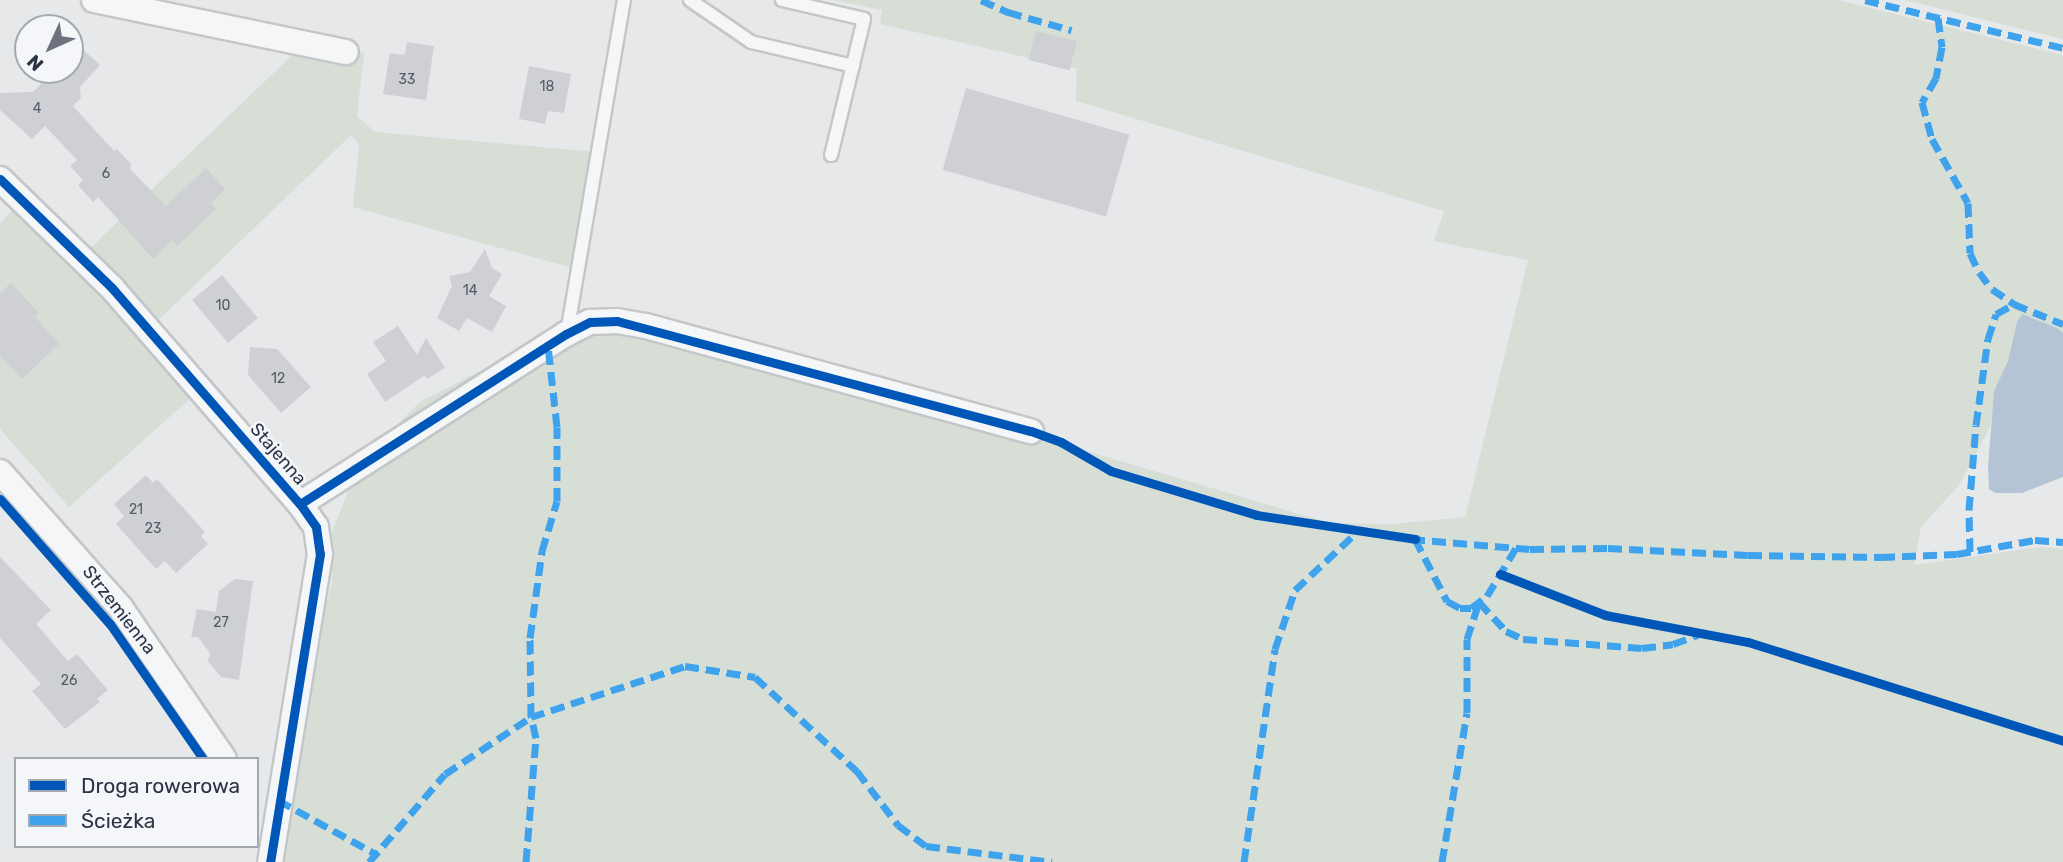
<!DOCTYPE html>
<meta charset="utf-8">
<style>
body{margin:0}
#map{position:relative;width:2063px;height:862px;overflow:hidden;background:#e6e8ea;font-family:Rubik,sans-serif}
div>[style]{position:absolute}
[style*='--x']{left:calc(var(--x)*1px);top:calc(var(--y)*1px);width:calc(var(--w)*1px);rotate:calc(var(--a)*1deg)}
.green>*{inset:0;background:#d6ded6}
.water>*{inset:0;background:#b4c4d5}
.building>*{inset:0;background:#ced0d3;transform-origin:0 0}
.roads{filter:drop-shadow(2px 0 #c4c6c8) drop-shadow(-2px 0 #c4c6c8) drop-shadow(0 2px #c4c6c8) drop-shadow(0 -2px #c4c6c8)}
.service>*{height:12px;margin:-6px;padding:0 6px;transform-origin:6px;border-radius:6px;background:#f5f6f7}
.minor>*{height:24px;margin:-12px;padding:0 12px;transform-origin:12px;border-radius:12px;background:#f5f6f7}
.quiet>*{height:7px;margin-top:-3.5px;transform-origin:0;background:repeating-linear-gradient(90deg,#3ea3ec 0 14px,transparent 0 21px)}
.cycleway>*{height:9px;margin:-4.5px;padding:0 4.5px;transform-origin:4.5px;border-radius:4.5px;background:#0057b8}
span{translate:-50% -50%;white-space:nowrap;text-align:center;line-height:1.15;-webkit-text-stroke:5px #f4f6f9;paint-order:stroke}
.number-label{font-size:14px;color:#545c69}
.number-label span{-webkit-text-stroke-width:0}
.street-label{font-size:18px;color:#2b3445}
.legend{position:absolute;left:14px;top:757px;width:245px;height:91px;box-sizing:border-box;background:#f4f6f9;border:2px solid #a4a8b1;margin:0;padding:9px 12px;list-style:none;font-size:21px;color:#2b3445}
.legend li{display:flex;align-items:center;gap:14px;height:35px}
.legend b{width:35px;border:2px solid #a4a8b1}
.north{position:absolute;left:14px;top:14px;width:70px;height:70px;box-sizing:border-box;background:#f4f6f9;border:2px solid #a4a8b1;border-radius:50%;rotate:225deg;font-size:19px;font-weight:700;line-height:28px;text-align:center;color:#2b3445}
.north::after{content:'';display:block;margin:auto;width:24px;height:32px;background:#6c737f;clip-path:polygon(50% 0,100% 100%,50% 72%,0 100%)}
</style>
<div id="map">
<div class="green">
<div style="clip-path:polygon(832px 0,1838px 0,2063px 55px,2063px 333px,2057px 328px,2022px 314px,2017px 322px,2008px 361px,1994px 391px,1991px 425px,1960px 484px,1921px 527px,1914px 565px,2040px 547px,2063px 549px,2063px 862px,273px 862px,305px 681px,332px 583px,331px 535px,348px 492px,376px 446px,420px 402px,478px 372px,567px 334px,636px 318px,1330px 523px,1393px 524px,1465px 517px,1528px 260px,1434px 241px,1444px 211px,1076px 101px,1077px 69px,880px 24px,882px 10px)"></div>
<div style="clip-path:polygon(1905px 0,2063px 0,2063px 39px,2050px 36px)"></div>
<div style="clip-path:polygon(304px 44px,364px 53px,357px 116px,375px 132px,596px 152px,576px 269px,353px 207px,359px 144px,351px 135px,150px 328px,203px 387px,69px 507px,0 429px,0 224px,21px 200px,83px 255px)"></div>
</div>
<div class="water">
<div style="clip-path:polygon(2022px 314px,2057px 328px,2063px 333px,2063px 477px,2022px 493px,1995px 493px,1989px 489px,1988px 467px,1994px 391px,2008px 361px,2017px 322px)"></div>
</div>
<div class="building">
<div style="left:1036px;top:31px;width:42px;height:30px;rotate:14deg"></div>
<div style="clip-path:polygon(70px 38px,100px 65px,80px 87px,81px 98px,73px 106px,114px 151px,117px 149px,132px 165px,129px 168px,166px 206px,206px 168px,225px 189px,211px 203px,216px 209px,177px 246px,172px 240px,153px 259px,98px 197px,93px 202px,78px 185px,83px 180px,70px 166px,77px 160px,45px 126px,32px 139px,0 110px,0 93px,33px 92px,54px 70px,70px 70px)"></div>
<div style="clip-path:polygon(407px 42px,434px 46px,426px 100px,383px 94px,390px 53px,405px 55px)"></div>
<div style="clip-path:polygon(529px 66px,571px 74px,564px 113px,548px 111px,545px 124px,519px 119px)"></div>
<div style="left:966px;top:88px;width:170px;height:85px;rotate:16deg"></div>
<div style="clip-path:polygon(485px 249px,492px 268px,502px 274px,489px 296px,506px 306px,492px 332px,467px 318px,459px 331px,437px 318px,452px 286px,449px 276px,470px 272px)"></div>
<div style="left:222px;top:275px;width:56px;height:39px;rotate:50deg"></div>
<div style="clip-path:polygon(11px 283px,39px 313px,35px 317px,59px 344px,22px 379px,0 356px,0 293px)"></div>
<div style="clip-path:polygon(398px 326px,417px 355px,426px 338px,445px 368px,427px 379px,425px 375px,385px 402px,367px 374px,386px 361px,373px 342px)"></div>
<div style="clip-path:polygon(250px 347px,277px 349px,311px 387px,281px 413px,248px 375px)"></div>
<div style="clip-path:polygon(146px 475px,153px 483px,157px 479px,205px 532px,201px 536px,208px 544px,176px 573px,165px 561px,156px 569px,116px 524px,124px 516px,114px 504px)"></div>
<div style="clip-path:polygon(0 557px,51px 610px,36px 624px,68px 661px,77px 654px,108px 690px,97px 699px,100px 702px,65px 729px,32px 691px,41px 684px,0 638px)"></div>
<div style="clip-path:polygon(235px 579px,253px 581px,239px 680px,221px 677px,208px 661px,210px 653px,198px 637px,191px 637px,197px 609px,216px 612px,219px 591px)"></div>
</div>
<div class="roads">
<div class="service">
<div style="--x:690;--y:0;--w:74;--a:34.5"></div>
<div style="--x:751;--y:42;--w:105;--a:13.2"></div>
<div style="--x:782;--y:0;--w:84;--a:13"></div>
<div style="--x:864;--y:19;--w:140;--a:103.6"></div>
<div style="--x:567;--y:333;--w:338;--a:-80.3"></div>
</div>
<div class="minor">
<div style="--x:94;--y:0;--w:257;--a:11.7"></div>
<div style="--x:0;--y:179;--w:156;--a:44.2"></div>
<div style="--x:112;--y:288;--w:286;--a:49"></div>
<div style="--x:300;--y:504;--w:28;--a:55"></div>
<div style="--x:316;--y:527;--w:27;--a:82"></div>
<div style="--x:320;--y:554;--w:312;--a:99.2"></div>
<div style="--x:0;--y:472;--w:181;--a:48.4"></div>
<div style="--x:120;--y:607;--w:184;--a:55.6"></div>
<div style="--x:300;--y:504;--w:316;--a:-32.6"></div>
<div style="--x:566;--y:334;--w:27;--a:-27"></div>
<div style="--x:590;--y:322;--w:27;--a:-2"></div>
<div style="--x:617;--y:321;--w:29;--a:10"></div>
<div style="--x:646;--y:326;--w:399;--a:15.3"></div>
</div>
</div>
<div class="quiet">
<div style="--x:981;--y:0;--w:30;--a:24"></div>
<div style="--x:1008;--y:12;--w:66;--a:15.9"></div>
<div style="--x:1865;--y:0;--w:204;--a:13.6"></div>
<div style="--x:1938;--y:18;--w:29;--a:82"></div>
<div style="--x:1942;--y:47;--w:32;--a:101"></div>
<div style="--x:1936;--y:78;--w:28;--a:120"></div>
<div style="--x:1922;--y:102;--w:38;--a:75"></div>
<div style="--x:1932;--y:139;--w:73;--a:60.6"></div>
<div style="--x:1968;--y:203;--w:50;--a:87.7"></div>
<div style="--x:1970;--y:253;--w:21;--a:65"></div>
<div style="--x:1979;--y:272;--w:21;--a:53"></div>
<div style="--x:1992;--y:289;--w:27;--a:34"></div>
<div style="--x:1411;--y:539;--w:119;--a:4.8"></div>
<div style="--x:1530;--y:549;--w:78;--a:-0.7"></div>
<div style="--x:1608;--y:548;--w:140;--a:2.9"></div>
<div style="--x:1748;--y:555;--w:133;--a:0.9"></div>
<div style="--x:1881;--y:557;--w:76;--a:-2.3"></div>
<div style="--x:1957;--y:554;--w:79;--a:-10.2"></div>
<div style="--x:2035;--y:540;--w:28;--a:4"></div>
<div style="--x:1415;--y:539;--w:70;--a:62.7"></div>
<div style="--x:1447;--y:601;--w:15;--a:28"></div>
<div style="--x:1460;--y:608;--w:11;--a:0"></div>
<div style="--x:1471;--y:608;--w:20;--a:-37"></div>
<div style="--x:1487;--y:596;--w:56;--a:-58.9"></div>
<div style="--x:1970;--y:552;--w:42;--a:-91.4"></div>
<div style="--x:1969;--y:510;--w:85;--a:-85.3"></div>
<div style="--x:1976;--y:425;--w:87;--a:-82.1"></div>
<div style="--x:1988;--y:339;--w:26;--a:-72"></div>
<div style="--x:1996;--y:314;--w:21;--a:-29"></div>
<div style="--x:2014;--y:304;--w:53;--a:22.2"></div>
<div style="--x:278;--y:800;--w:110;--a:28.9"></div>
<div style="--x:369;--y:862;--w:116;--a:-49.2"></div>
<div style="--x:445;--y:774;--w:103;--a:-33.5"></div>
<div style="--x:531;--y:717;--w:162;--a:-18.3"></div>
<div style="--x:685;--y:666;--w:71;--a:8.9"></div>
<div style="--x:755;--y:677;--w:139;--a:42.7"></div>
<div style="--x:857;--y:771;--w:68;--a:52.8"></div>
<div style="--x:898;--y:825;--w:35;--a:37"></div>
<div style="--x:926;--y:846;--w:127;--a:7.2"></div>
<div style="--x:526;--y:862;--w:124;--a:-85.4"></div>
<div style="--x:536;--y:738;--w:22;--a:-103"></div>
<div style="--x:531;--y:717;--w:79;--a:-90.7"></div>
<div style="--x:530;--y:638;--w:88;--a:-82.1"></div>
<div style="--x:542;--y:551;--w:52;--a:-73.3"></div>
<div style="--x:557;--y:501;--w:74;--a:-90"></div>
<div style="--x:557;--y:427;--w:82;--a:-96.3"></div>
<div style="--x:1244;--y:862;--w:215;--a:-81.7"></div>
<div style="--x:1275;--y:649;--w:62;--a:-71.3"></div>
<div style="--x:1295;--y:590;--w:86;--a:-43.1"></div>
<div style="--x:1442;--y:862;--w:151;--a:-80.5"></div>
<div style="--x:1467;--y:713;--w:74;--a:-90"></div>
<div style="--x:1467;--y:639;--w:39;--a:-72"></div>
<div style="--x:1479;--y:602;--w:40;--a:47"></div>
<div style="--x:1506;--y:631;--w:19;--a:25"></div>
<div style="--x:1523;--y:639;--w:119;--a:4.3"></div>
<div style="--x:1642;--y:648;--w:31;--a:-7"></div>
<div style="--x:1673;--y:644;--w:27;--a:-20"></div>
</div>
<div class="cycleway">
<div style="--x:0;--y:179;--w:156;--a:44.2"></div>
<div style="--x:112;--y:288;--w:286;--a:49"></div>
<div style="--x:300;--y:504;--w:28;--a:55"></div>
<div style="--x:316;--y:527;--w:27;--a:82"></div>
<div style="--x:320;--y:554;--w:312;--a:99.2"></div>
<div style="--x:0;--y:499;--w:167;--a:48.7"></div>
<div style="--x:110;--y:624;--w:164;--a:55.4"></div>
<div style="--x:300;--y:504;--w:316;--a:-32.6"></div>
<div style="--x:566;--y:334;--w:27;--a:-27"></div>
<div style="--x:590;--y:322;--w:27;--a:-2"></div>
<div style="--x:617;--y:321;--w:428;--a:14.9"></div>
<div style="--x:1031;--y:431;--w:32;--a:20"></div>
<div style="--x:1061;--y:442;--w:58;--a:30.1"></div>
<div style="--x:1111;--y:471;--w:152;--a:16.8"></div>
<div style="--x:1257;--y:515;--w:160;--a:8.6"></div>
<div style="--x:1500;--y:574;--w:113;--a:21.3"></div>
<div style="--x:1605;--y:615;--w:146;--a:10.7"></div>
<div style="--x:1748;--y:642;--w:330;--a:17.4"></div>
</div>
<div class="number-label">
<span style="left:407px;top:80px">33</span>
<span style="left:547px;top:87px">18</span>
<span style="left:37px;top:109px">4</span>
<span style="left:106px;top:174px">6</span>
<span style="left:470px;top:291px">14</span>
<span style="left:223px;top:306px">10</span>
<span style="left:278px;top:379px">12</span>
<span style="left:136px;top:510px">21</span>
<span style="left:153px;top:529px">23</span>
<span style="left:221px;top:623px">27</span>
<span style="left:69px;top:681px">26</span>
</div>
<div class="street-label">
<span style="left:278px;top:454px;rotate:49deg">Stajenna</span>
<span style="left:119px;top:610px;rotate:52deg">Strzemienna</span>
</div>
<ul class="legend">
<li><b style="height:9px;background:#0057b8"></b>Droga rowerowa</li>
<li><b style="height:9px;background:#3ea3ec"></b>Ścieżka</li>
</ul>
<div class="north">N</div>
</div>
